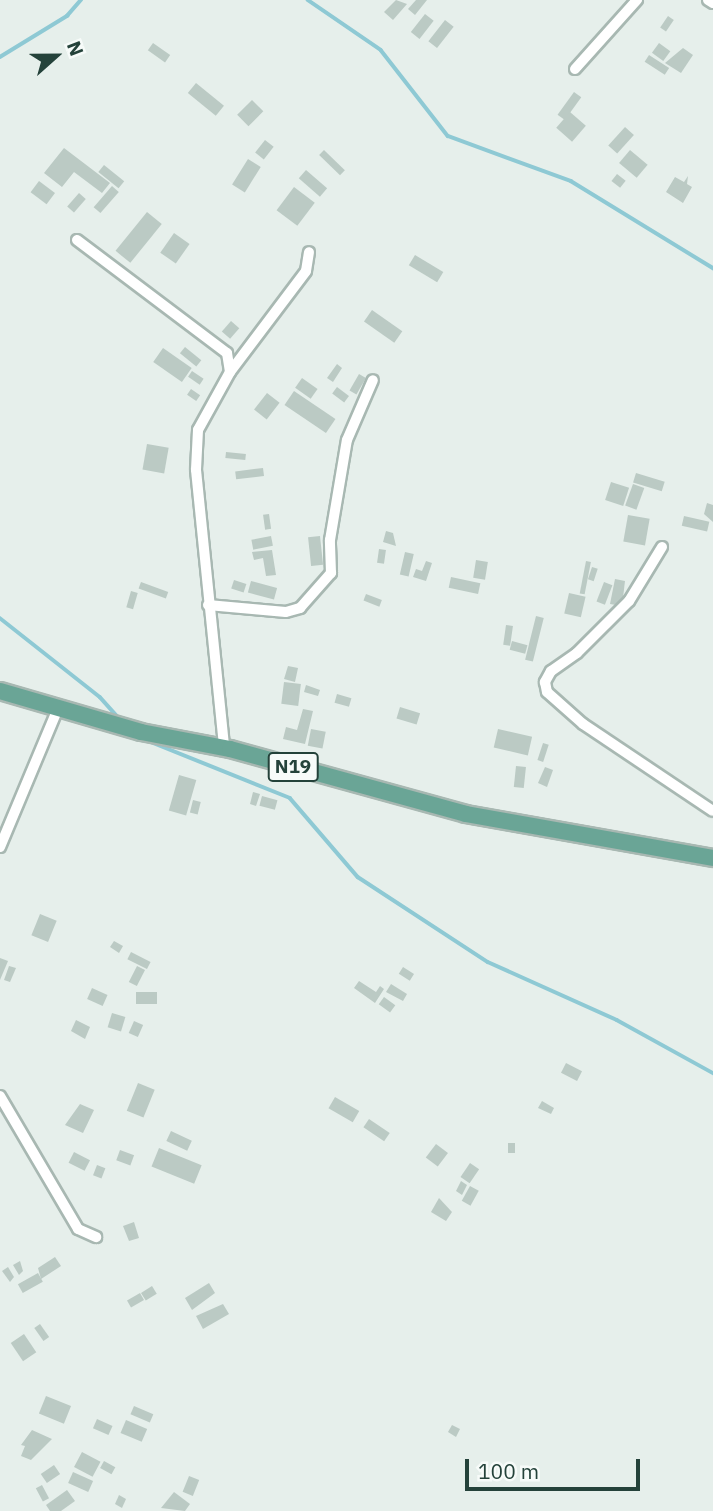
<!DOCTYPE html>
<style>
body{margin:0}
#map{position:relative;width:713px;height:1511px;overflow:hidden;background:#e6efeb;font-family:"IBM Plex Sans",sans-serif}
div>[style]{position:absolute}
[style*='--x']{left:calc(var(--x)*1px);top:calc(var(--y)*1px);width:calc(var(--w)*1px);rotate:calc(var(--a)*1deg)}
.stream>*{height:3.5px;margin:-1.75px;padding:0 1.75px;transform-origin:1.75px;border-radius:1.75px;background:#8ec9d4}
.building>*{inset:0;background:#bbcac4;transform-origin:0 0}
.roads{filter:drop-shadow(2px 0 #a8b8b2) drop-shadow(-2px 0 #a8b8b2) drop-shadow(0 2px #a8b8b2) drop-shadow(0 -2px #a8b8b2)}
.minor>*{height:10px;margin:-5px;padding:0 5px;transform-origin:5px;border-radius:5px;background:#fff}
.primary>*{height:16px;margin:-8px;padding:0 8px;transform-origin:8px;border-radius:8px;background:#6aa596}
span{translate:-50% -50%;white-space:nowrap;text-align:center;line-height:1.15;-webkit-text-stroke:7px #f7fbf9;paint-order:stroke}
.shield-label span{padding:2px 5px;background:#f7fbf9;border:2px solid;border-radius:5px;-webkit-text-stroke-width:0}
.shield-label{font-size:19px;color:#24423a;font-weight:700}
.north{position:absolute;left:21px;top:21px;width:70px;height:70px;-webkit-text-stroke:5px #f7fbf9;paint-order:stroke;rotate:69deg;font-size:19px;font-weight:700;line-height:28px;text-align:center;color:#24423a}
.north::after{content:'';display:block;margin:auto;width:24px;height:32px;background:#24423a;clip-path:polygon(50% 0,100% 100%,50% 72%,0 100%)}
.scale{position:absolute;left:465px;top:1459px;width:175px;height:32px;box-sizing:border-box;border:4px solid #24423a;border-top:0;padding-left:9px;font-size:21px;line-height:24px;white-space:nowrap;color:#24423a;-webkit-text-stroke:5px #f7fbf9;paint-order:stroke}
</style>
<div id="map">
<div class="stream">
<div style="--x:308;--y:0;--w:88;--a:34.4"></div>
<div style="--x:381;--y:50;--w:109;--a:52.1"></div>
<div style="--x:448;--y:136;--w:131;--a:20.1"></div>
<div style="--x:571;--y:181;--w:167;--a:31.5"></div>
<div style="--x:0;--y:57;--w:79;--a:-31.5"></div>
<div style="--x:67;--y:16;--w:21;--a:-49"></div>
<div style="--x:0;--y:618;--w:127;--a:38.3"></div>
<div style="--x:100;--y:697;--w:31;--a:48"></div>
<div style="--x:146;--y:740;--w:155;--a:21.9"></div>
<div style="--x:290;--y:798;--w:104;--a:49.3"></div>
<div style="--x:358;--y:877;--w:155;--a:33.2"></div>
<div style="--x:488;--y:962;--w:141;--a:24.2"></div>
<div style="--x:617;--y:1020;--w:110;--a:28.9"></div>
</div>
<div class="building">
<div style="clip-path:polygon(396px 0,407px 4px,393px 20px,384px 12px)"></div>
<div style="clip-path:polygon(416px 0,427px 0,415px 15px,408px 9px)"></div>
<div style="left:425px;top:14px;width:11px;height:23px;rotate:38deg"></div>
<div style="left:668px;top:16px;width:7px;height:14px;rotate:34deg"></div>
<div style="left:445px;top:20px;width:11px;height:27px;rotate:38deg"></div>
<div style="left:153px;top:43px;width:21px;height:9px;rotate:35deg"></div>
<div style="left:659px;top:43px;width:14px;height:12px;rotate:36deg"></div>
<div style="clip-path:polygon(683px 48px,693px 55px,681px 73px,665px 63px)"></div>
<div style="left:649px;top:55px;width:24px;height:8px;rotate:33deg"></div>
<div style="left:196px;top:83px;width:36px;height:13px;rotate:39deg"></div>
<div style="left:574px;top:92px;width:9px;height:28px;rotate:36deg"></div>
<div style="left:252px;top:100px;width:16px;height:21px;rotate:45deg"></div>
<div style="left:570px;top:112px;width:21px;height:21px;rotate:41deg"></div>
<div style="left:625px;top:127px;width:12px;height:25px;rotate:42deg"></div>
<div style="left:265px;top:140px;width:11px;height:16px;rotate:38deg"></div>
<div style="clip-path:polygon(64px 148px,110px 183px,102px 193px,74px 172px,62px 187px,44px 173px)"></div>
<div style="left:324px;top:150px;width:29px;height:7px;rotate:44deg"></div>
<div style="left:630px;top:150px;width:23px;height:17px;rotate:40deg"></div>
<div style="left:248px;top:159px;width:15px;height:30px;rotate:32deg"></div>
<div style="left:104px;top:165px;width:26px;height:9px;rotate:39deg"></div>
<div style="left:306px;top:170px;width:28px;height:11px;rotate:41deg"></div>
<div style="left:617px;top:174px;width:11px;height:9px;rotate:38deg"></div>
<div style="clip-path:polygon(688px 176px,687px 184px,692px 187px,683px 203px,666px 192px,675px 177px,684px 182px)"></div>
<div style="left:39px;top:181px;width:20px;height:14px;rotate:37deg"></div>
<div style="left:112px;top:186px;width:9px;height:28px;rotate:41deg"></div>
<div style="left:294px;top:187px;width:26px;height:29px;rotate:37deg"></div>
<div style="left:79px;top:193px;width:9px;height:18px;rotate:41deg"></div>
<div style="left:147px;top:212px;width:19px;height:50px;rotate:39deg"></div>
<div style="left:174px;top:233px;width:19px;height:24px;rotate:35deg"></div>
<div style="left:415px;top:255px;width:33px;height:12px;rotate:31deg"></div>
<div style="left:372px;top:310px;width:37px;height:14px;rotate:35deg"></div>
<div style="left:231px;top:321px;width:11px;height:14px;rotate:41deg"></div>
<div style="left:185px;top:347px;width:21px;height:8px;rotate:39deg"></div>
<div style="left:163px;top:348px;width:35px;height:17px;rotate:35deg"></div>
<div style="clip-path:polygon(337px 364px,342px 368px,333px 382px,327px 378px)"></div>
<div style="left:192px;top:371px;width:14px;height:7px;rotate:34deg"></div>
<div style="left:359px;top:374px;width:8px;height:19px;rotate:30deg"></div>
<div style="left:302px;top:378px;width:19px;height:12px;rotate:35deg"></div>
<div style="left:337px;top:387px;width:15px;height:8px;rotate:37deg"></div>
<div style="left:191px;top:389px;width:11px;height:7px;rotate:34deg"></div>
<div style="left:294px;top:391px;width:50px;height:17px;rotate:34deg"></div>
<div style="left:267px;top:393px;width:16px;height:21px;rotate:38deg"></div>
<div style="left:147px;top:444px;width:22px;height:26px;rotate:10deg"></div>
<div style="left:226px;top:452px;width:20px;height:6px;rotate:6deg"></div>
<div style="left:263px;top:468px;width:8px;height:28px;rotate:83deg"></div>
<div style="left:636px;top:473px;width:30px;height:10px;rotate:17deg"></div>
<div style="left:611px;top:482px;width:19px;height:19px;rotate:18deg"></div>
<div style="left:633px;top:484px;width:12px;height:23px;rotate:20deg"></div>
<div style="clip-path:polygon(707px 503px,713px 505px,713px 522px,704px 514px)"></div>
<div style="left:269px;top:514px;width:15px;height:6px;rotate:82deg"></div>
<div style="left:628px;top:515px;width:22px;height:27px;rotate:10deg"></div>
<div style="left:684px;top:516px;width:26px;height:10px;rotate:13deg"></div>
<div style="clip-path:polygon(386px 531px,393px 533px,396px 546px,383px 542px)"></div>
<div style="left:271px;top:536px;width:10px;height:20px;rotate:79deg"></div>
<div style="left:320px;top:536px;width:29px;height:12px;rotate:84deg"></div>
<div style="left:379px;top:549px;width:7px;height:14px;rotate:8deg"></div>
<div style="clip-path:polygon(272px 550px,276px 575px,266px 576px,263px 558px,254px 560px,252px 552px)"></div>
<div style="left:405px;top:552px;width:9px;height:23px;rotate:13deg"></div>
<div style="left:476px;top:560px;width:12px;height:18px;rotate:9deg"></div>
<div style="clip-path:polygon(426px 561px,432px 563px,426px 581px,413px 577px,416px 569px,422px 571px)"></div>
<div style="left:586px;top:561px;width:5px;height:33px;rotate:11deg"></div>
<div style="left:592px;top:567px;width:6px;height:13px;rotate:18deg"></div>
<div style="left:451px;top:577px;width:30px;height:11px;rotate:12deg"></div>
<div style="clip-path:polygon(615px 579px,625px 581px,622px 606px,610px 604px)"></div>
<div style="left:234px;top:580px;width:13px;height:9px;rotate:18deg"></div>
<div style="left:251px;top:581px;width:27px;height:12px;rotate:15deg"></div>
<div style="left:141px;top:582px;width:29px;height:7px;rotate:20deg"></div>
<div style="left:604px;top:582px;width:9px;height:21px;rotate:21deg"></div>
<div style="left:131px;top:591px;width:7px;height:17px;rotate:16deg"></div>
<div style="left:569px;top:593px;width:17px;height:21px;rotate:13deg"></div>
<div style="left:366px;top:594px;width:17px;height:7px;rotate:21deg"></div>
<div style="left:536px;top:616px;width:8px;height:45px;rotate:14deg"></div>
<div style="left:506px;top:625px;width:7px;height:20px;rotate:8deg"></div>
<div style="left:512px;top:641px;width:16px;height:9px;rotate:15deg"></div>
<div style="clip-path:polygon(288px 666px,298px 668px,295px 682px,284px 679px)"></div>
<div style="left:284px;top:682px;width:17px;height:22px;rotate:7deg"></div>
<div style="clip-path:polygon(306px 685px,320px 690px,318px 696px,304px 692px)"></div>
<div style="left:337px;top:694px;width:15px;height:9px;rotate:16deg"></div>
<div style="left:400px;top:707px;width:21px;height:12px;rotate:17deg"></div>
<div style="clip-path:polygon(303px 709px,313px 711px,305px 744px,283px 739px,286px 727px,297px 730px)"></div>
<div style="left:311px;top:729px;width:15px;height:17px;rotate:11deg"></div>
<div style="left:498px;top:729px;width:35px;height:19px;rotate:13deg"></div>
<div style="left:543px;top:743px;width:6px;height:18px;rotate:18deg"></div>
<div style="left:516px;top:766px;width:10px;height:21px;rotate:6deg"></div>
<div style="clip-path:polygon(545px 767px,553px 770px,547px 787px,538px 783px)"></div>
<div style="left:179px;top:775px;width:18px;height:37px;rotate:16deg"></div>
<div style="clip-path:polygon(253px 792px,260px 794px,256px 806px,250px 804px)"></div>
<div style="left:262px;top:796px;width:16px;height:10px;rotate:15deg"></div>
<div style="left:193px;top:800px;width:8px;height:13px;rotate:14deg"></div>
<div style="left:40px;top:914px;width:18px;height:23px;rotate:22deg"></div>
<div style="clip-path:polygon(114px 941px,123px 946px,119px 953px,110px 947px)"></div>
<div style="left:131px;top:952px;width:22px;height:8px;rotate:27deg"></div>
<div style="clip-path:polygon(0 958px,8px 961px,0 980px)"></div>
<div style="clip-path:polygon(9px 966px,16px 968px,10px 982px,4px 980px)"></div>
<div style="left:137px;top:966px;width:9px;height:18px;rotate:27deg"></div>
<div style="left:403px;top:967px;width:13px;height:8px;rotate:32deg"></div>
<div style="clip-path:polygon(359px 981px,376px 992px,380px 986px,384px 989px,375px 1003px,354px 988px)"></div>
<div style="clip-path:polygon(391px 984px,407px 994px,403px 1001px,386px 992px)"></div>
<div style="left:92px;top:988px;width:17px;height:12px;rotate:24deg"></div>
<div style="left:136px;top:992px;width:21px;height:12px"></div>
<div style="left:384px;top:997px;width:14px;height:9px;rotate:36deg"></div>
<div style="left:112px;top:1013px;width:14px;height:15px;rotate:17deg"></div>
<div style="clip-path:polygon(76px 1020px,90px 1027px,85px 1039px,71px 1031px)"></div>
<div style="left:134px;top:1021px;width:10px;height:13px;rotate:24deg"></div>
<div style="left:566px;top:1063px;width:18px;height:11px;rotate:27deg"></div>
<div style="left:138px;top:1083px;width:18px;height:30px;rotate:22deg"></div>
<div style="left:335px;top:1097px;width:28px;height:13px;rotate:30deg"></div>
<div style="clip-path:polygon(542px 1101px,554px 1108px,551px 1114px,538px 1108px)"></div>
<div style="clip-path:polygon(80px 1104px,94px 1110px,83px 1133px,65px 1125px)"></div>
<div style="left:369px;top:1119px;width:25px;height:10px;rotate:34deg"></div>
<div style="left:171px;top:1131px;width:23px;height:11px;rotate:25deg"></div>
<div style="left:508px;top:1143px;width:7px;height:10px"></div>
<div style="left:436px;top:1144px;width:15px;height:17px;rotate:37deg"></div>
<div style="left:159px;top:1148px;width:46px;height:20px;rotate:22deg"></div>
<div style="left:120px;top:1150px;width:15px;height:11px;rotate:20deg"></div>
<div style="left:74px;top:1152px;width:18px;height:12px;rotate:27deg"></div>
<div style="left:470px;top:1163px;width:11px;height:17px;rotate:34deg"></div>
<div style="left:97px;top:1165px;width:9px;height:11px;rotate:21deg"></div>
<div style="clip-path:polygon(461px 1181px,467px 1185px,462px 1195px,456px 1191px)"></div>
<div style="left:470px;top:1186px;width:10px;height:17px;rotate:29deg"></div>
<div style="clip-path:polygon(439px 1198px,452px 1212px,446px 1221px,431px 1212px)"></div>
<div style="clip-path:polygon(134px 1222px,139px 1238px,129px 1241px,123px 1226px)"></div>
<div style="clip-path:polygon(55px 1257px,61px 1266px,41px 1279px,38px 1268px)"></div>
<div style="clip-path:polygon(20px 1261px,23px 1271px,19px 1275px,13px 1265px)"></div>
<div style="clip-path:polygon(8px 1267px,14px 1277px,10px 1282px,2px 1271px)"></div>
<div style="left:38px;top:1273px;width:10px;height:23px;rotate:61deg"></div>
<div style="clip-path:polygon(209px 1283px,215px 1293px,192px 1310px,185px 1298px)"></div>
<div style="left:152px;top:1286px;width:9px;height:13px;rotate:58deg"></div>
<div style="left:140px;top:1293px;width:8px;height:15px;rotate:60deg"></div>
<div style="clip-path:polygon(223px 1304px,229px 1314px,203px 1329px,196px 1316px)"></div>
<div style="left:40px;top:1324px;width:16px;height:7px;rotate:55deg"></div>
<div style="left:24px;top:1334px;width:22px;height:16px;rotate:56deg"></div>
<div style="left:46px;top:1396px;width:27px;height:19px;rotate:22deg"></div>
<div style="left:134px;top:1406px;width:21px;height:9px;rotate:23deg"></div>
<div style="left:97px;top:1419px;width:17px;height:10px;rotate:24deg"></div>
<div style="left:126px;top:1420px;width:23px;height:14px;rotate:23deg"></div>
<div style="clip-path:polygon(452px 1425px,460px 1429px,456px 1437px,448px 1432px)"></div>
<div style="clip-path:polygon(32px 1430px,52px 1439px,31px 1460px,21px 1456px,25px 1446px,21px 1445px)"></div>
<div style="left:82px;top:1452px;width:21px;height:17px;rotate:28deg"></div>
<div style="left:104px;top:1461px;width:13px;height:8px;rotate:29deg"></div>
<div style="left:54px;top:1465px;width:11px;height:16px;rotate:56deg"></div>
<div style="left:73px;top:1472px;width:22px;height:12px;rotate:24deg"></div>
<div style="left:189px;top:1476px;width:11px;height:17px;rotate:22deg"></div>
<div style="left:42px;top:1485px;width:15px;height:7px;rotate:62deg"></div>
<div style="clip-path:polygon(67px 1490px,75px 1501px,61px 1511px,50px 1511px,46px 1505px)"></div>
<div style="clip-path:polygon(174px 1492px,190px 1504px,185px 1511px,161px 1508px)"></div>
<div style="clip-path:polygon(119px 1495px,126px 1499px,122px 1508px,115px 1504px)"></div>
</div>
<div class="roads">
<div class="minor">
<div style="--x:708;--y:0;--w:6;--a:31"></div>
<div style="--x:575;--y:69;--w:93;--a:-48.1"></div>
<div style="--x:77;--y:240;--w:188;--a:37"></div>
<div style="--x:227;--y:353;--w:19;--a:81"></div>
<div style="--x:230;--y:372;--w:66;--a:118.9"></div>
<div style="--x:198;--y:430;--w:40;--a:92.9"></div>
<div style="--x:196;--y:470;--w:279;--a:84.2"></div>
<div style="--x:230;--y:372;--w:126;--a:-53"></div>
<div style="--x:306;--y:271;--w:19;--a:-81"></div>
<div style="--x:662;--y:547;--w:63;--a:121.4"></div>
<div style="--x:629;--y:601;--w:74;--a:135"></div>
<div style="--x:577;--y:653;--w:32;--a:145"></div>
<div style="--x:551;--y:671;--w:13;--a:119"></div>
<div style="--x:545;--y:682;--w:10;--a:79"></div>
<div style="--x:547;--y:692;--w:48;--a:41.6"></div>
<div style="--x:583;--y:724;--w:156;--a:33.8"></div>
<div style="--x:208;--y:605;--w:78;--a:5.1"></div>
<div style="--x:286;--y:612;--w:15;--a:-16"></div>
<div style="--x:300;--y:608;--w:47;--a:-48.5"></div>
<div style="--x:331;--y:573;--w:33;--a:-92"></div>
<div style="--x:330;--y:540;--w:101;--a:-80.4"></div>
<div style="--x:347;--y:440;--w:65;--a:-66.6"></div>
<div style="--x:0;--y:847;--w:153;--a:-67.3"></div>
<div style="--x:0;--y:1096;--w:154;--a:59.6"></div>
<div style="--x:78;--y:1229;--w:20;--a:24"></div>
</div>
<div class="primary">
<div style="--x:0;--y:691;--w:147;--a:16.2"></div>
<div style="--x:141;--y:732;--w:91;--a:10.8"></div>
<div style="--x:230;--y:749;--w:245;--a:15.4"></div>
<div style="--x:466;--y:814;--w:251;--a:10.1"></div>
</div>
</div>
<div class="shield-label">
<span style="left:293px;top:767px">N19</span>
</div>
<div class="north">N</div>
<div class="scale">100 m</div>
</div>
